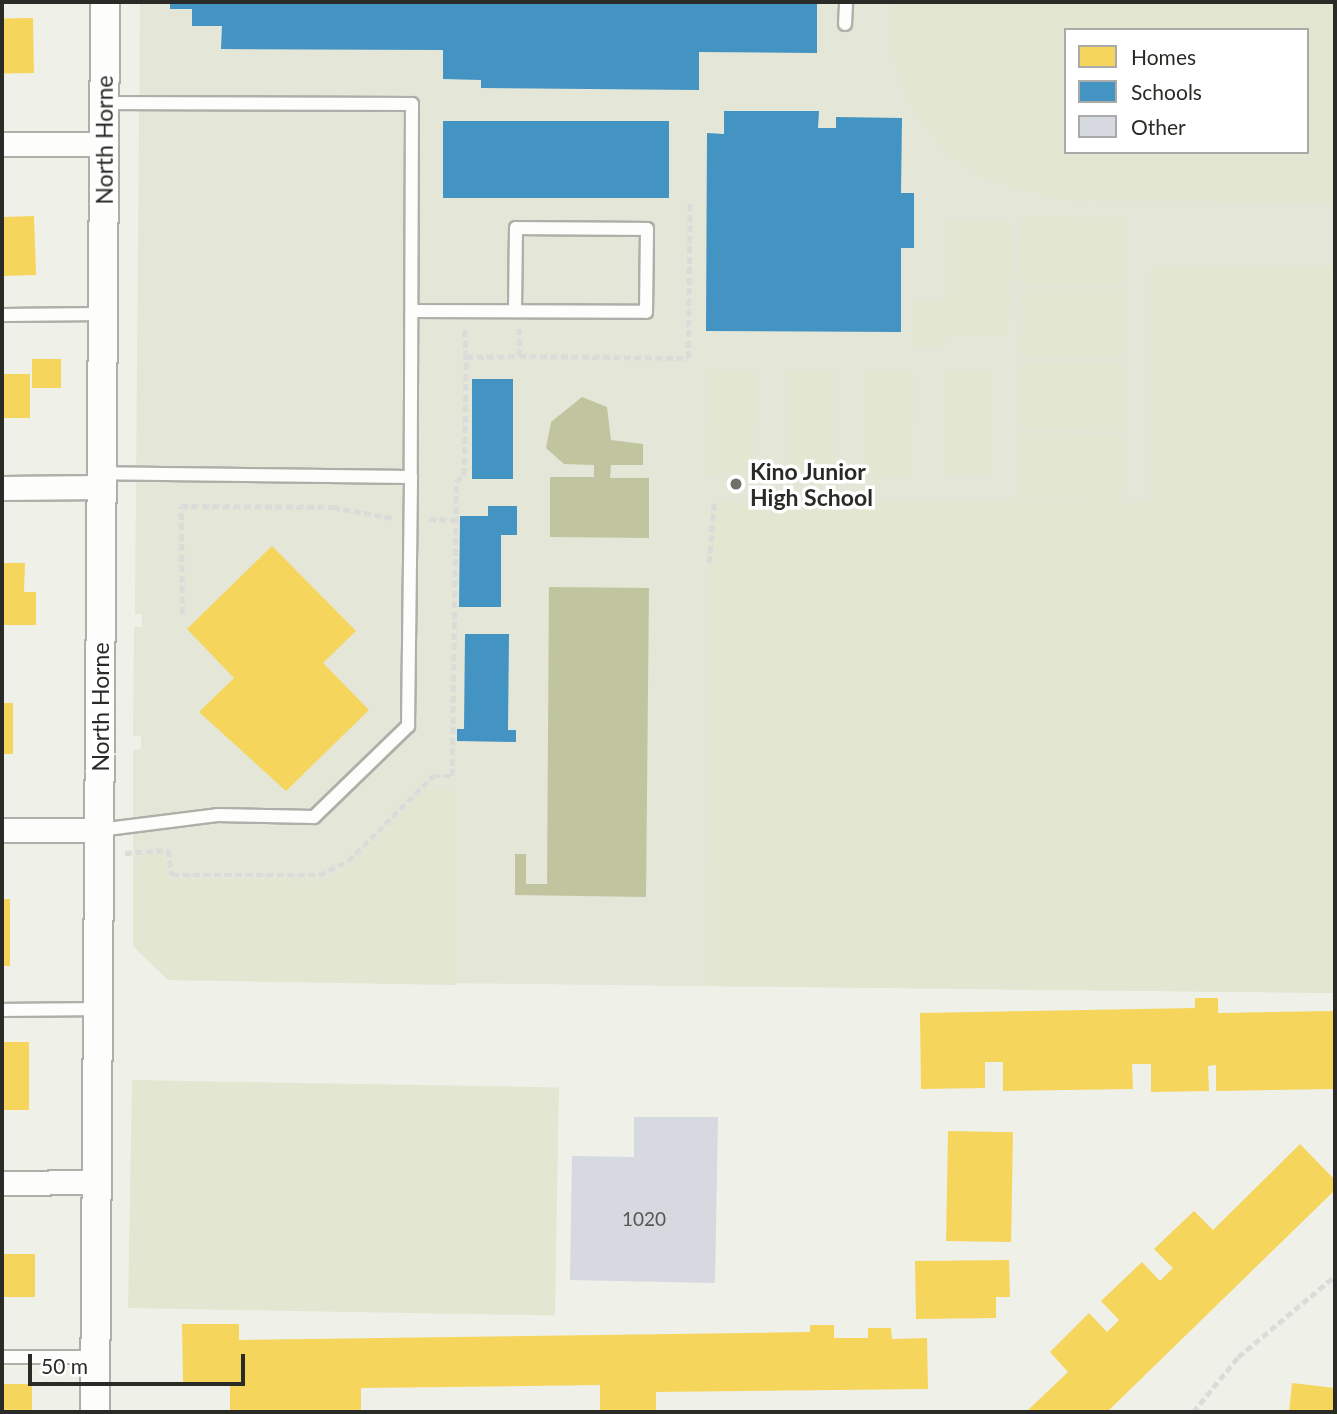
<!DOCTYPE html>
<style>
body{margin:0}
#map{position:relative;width:1337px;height:1414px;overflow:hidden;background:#eff0e8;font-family:Lato,sans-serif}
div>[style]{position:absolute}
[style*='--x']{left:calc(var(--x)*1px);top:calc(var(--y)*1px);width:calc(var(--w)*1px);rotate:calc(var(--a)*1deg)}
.built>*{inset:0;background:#e4e6d7}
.green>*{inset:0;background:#e3e6d0;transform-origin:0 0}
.water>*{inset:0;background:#c1c59f}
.homes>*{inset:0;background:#f6d55c;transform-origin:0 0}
.schools>*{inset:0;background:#4393c3;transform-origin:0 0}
.building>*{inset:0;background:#d6d9df}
.path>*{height:4.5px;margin-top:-2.25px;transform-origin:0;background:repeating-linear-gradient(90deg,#dbdcda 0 7px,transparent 0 10.5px)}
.roads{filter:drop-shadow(2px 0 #aeafa8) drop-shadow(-2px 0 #aeafa8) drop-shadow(0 2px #aeafa8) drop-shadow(0 -2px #aeafa8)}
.service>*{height:12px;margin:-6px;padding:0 6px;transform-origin:6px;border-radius:6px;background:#fdfdfc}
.minor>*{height:23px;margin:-11.5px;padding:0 11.5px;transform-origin:11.5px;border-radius:11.5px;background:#fdfdfc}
.tertiary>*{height:28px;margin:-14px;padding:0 14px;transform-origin:14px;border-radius:14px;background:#fdfdfc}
.dots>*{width:19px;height:19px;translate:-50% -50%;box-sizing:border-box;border:4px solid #fff;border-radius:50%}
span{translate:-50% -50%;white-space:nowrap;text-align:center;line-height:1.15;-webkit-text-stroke:7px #fff;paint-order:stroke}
.number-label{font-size:19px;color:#555654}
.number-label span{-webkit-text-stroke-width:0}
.street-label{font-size:23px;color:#2a2b26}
.poi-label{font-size:23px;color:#2a2b26;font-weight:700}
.left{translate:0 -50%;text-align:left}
.frame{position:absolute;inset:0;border:4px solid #2a2b26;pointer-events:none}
.legend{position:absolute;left:1064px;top:28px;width:245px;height:126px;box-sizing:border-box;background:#fff;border:2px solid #aaaaa8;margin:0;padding:9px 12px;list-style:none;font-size:21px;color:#2a2b26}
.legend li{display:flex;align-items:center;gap:14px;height:35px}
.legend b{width:35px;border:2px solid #aaaaa8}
.scale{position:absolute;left:28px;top:1354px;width:217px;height:32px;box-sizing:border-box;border:4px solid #2a2b26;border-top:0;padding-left:9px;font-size:21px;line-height:24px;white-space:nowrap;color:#2a2b26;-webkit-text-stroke:5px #fff;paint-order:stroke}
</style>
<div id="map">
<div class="built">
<div style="clip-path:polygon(evenodd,140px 2px,1335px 2px,1335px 993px,168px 980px,133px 946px,133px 750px,141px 749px,141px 736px,133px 736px,134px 627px,142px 627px,142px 614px,135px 614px,140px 2px,1066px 30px,1307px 30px,1307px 152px,1066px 152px,1066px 30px)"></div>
</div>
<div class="green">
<div style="clip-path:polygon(evenodd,890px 2px,1335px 2px,1335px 202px,1066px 201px,984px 179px,942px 148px,911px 106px,893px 58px,890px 2px,1066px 30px,1307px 30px,1307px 152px,1066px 152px,1066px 30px)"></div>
<div style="left:1020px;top:216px;width:105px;height:68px;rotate:1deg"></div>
<div style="clip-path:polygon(946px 221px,1010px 221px,1009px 337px,946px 337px,945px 347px,912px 346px,913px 301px,946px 301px)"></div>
<div style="clip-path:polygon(1150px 268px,1335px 268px,1335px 993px,706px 986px,710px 502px,1150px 502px)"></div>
<div style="left:1020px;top:289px;width:105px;height:67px"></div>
<div style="left:1020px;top:362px;width:105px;height:67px;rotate:1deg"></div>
<div style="left:708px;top:370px;width:48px;height:104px;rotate:1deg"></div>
<div style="left:787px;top:371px;width:48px;height:103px"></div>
<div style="left:866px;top:371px;width:48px;height:104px;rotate:1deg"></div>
<div style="left:945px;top:372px;width:48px;height:103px"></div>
<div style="left:1019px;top:433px;width:105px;height:67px;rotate:1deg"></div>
<div style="clip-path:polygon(426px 790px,456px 790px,456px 985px,168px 980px,133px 946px,133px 876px,139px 875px,142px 857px,163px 853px,168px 880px,323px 881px,342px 872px)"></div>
<div style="left:132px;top:1080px;width:427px;height:228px;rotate:1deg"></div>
</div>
<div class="water">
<div style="clip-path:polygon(582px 397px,607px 407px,611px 440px,643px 444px,643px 465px,611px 465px,610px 478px,649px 478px,649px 538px,550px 537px,550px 477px,594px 477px,594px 465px,564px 464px,546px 448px,551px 422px)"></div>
<div style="clip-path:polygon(549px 587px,649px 588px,646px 897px,515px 895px,515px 854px,526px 854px,526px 884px,547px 884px)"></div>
</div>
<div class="homes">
<div style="left:33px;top:18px;width:55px;height:31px;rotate:89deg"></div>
<div style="left:34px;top:216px;width:59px;height:32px;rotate:88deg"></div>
<div style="left:32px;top:359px;width:29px;height:29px"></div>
<div style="left:2px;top:374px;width:28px;height:44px"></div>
<div style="clip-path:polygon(272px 546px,356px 631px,323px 663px,369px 710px,286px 791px,199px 712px,234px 678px,187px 629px)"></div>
<div style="clip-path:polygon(2px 563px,25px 563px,24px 592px,36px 592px,36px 625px,2px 625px)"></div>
<div style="left:2px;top:703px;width:11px;height:51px"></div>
<div style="left:2px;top:899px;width:8px;height:67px"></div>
<div style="clip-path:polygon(1195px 998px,1218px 998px,1218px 1013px,1335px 1011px,1335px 1089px,1216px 1091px,1216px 1065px,1208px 1066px,1209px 1091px,1151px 1092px,1151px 1064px,1132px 1064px,1133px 1089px,1003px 1091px,1003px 1062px,985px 1062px,985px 1088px,921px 1089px,920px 1013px,1195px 1008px)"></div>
<div style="left:2px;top:1042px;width:27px;height:68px"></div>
<div style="left:948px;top:1131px;width:65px;height:110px;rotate:1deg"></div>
<div style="clip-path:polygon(1300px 1144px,1335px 1180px,1335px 1190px,1107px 1412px,1026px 1412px,1068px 1372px,1050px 1352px,1089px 1313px,1107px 1332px,1119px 1320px,1101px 1301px,1142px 1262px,1160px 1281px,1173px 1268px,1154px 1249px,1194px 1211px,1213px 1230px)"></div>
<div style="left:2px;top:1254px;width:33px;height:43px"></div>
<div style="clip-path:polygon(1009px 1260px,1010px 1297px,996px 1297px,996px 1318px,916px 1319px,915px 1261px)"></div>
<div style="clip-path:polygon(182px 1324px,239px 1324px,239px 1340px,810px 1332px,810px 1325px,834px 1325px,834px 1338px,868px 1338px,868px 1328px,891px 1328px,892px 1339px,927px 1338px,928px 1389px,656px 1392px,656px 1412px,600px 1412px,600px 1385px,361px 1388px,361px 1410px,230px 1411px,230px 1384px,183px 1384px)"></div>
<div style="clip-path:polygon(1292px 1383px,1335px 1388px,1335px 1412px,1289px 1412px)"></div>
<div style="left:2px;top:1384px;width:30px;height:28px"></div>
</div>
<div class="schools">
<div style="clip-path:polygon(170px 2px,817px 2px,817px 53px,699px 52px,699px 90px,481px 88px,481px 80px,443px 79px,443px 50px,221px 49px,222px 26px,192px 26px,192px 9px,170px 9px)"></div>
<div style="clip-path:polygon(724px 111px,819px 111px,818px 128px,836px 128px,836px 117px,902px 118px,901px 193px,914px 193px,914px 248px,901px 248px,901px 332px,706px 331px,707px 133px,724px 134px)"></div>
<div style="left:443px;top:121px;width:226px;height:77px"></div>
<div style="left:472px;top:379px;width:41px;height:100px"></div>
<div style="clip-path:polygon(488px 506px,517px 506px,517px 535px,501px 535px,501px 607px,459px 607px,460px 516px,488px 516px)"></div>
<div style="clip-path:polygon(465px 634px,509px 634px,508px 730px,516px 730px,516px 742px,457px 741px,457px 729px,464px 729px)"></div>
</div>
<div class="building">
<div style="clip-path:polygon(634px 1117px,718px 1117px,715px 1283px,570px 1280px,572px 1156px,634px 1157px)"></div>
</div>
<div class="path">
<div style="--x:465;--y:330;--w:27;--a:88"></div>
<div style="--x:466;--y:357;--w:53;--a:-1.1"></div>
<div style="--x:519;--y:356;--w:27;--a:-90"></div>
<div style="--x:519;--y:356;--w:169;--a:0.7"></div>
<div style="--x:688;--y:358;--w:154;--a:-89.3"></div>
<div style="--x:429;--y:519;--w:27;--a:2"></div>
<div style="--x:709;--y:563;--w:61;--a:-85.3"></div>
<div style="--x:182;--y:614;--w:108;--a:-90.5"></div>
<div style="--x:181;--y:506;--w:152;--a:0.4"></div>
<div style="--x:333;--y:507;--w:60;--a:10.6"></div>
<div style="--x:125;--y:853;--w:43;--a:-4"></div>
<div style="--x:168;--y:850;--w:25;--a:81"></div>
<div style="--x:172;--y:875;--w:147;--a:0"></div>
<div style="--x:319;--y:875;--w:32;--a:-26"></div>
<div style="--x:348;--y:861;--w:120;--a:-45"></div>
<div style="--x:433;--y:776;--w:19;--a:0"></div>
<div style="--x:452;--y:776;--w:294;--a:-89.2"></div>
<div style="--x:456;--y:482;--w:11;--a:-41"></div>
<div style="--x:464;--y:475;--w:118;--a:-89"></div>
<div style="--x:1193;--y:1412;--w:71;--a:-50.7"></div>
<div style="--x:1238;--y:1357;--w:126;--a:-39.9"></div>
</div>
<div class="roads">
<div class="service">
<div style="--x:845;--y:24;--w:22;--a:-87"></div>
<div style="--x:104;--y:103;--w:308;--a:0.2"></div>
<div style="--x:412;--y:104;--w:373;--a:90.2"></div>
<div style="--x:412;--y:311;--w:234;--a:0.2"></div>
<div style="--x:646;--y:312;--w:83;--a:-89.3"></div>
<div style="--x:647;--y:229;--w:131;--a:-179.6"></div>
<div style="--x:516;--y:228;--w:83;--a:90.7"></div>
<div style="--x:2;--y:315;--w:100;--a:-0.6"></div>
<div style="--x:99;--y:830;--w:119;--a:-7.2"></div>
<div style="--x:217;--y:815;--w:97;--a:1.2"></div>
<div style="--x:314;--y:817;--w:131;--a:-44.1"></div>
<div style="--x:408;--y:726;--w:249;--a:-89.3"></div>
<div style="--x:411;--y:477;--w:309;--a:-179.3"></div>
<div style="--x:2;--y:1010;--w:96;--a:-0.6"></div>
<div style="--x:2;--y:1357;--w:94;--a:0"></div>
</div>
<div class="minor">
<div style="--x:2;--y:144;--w:102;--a:0"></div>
<div style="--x:2;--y:488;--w:100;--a:-0.6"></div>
<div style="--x:2;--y:830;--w:97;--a:0"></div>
<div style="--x:2;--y:1183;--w:95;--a:-0.6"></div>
</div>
<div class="tertiary">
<div style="--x:95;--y:1412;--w:1410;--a:-89.59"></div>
</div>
</div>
<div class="dots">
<div style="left:736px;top:484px;background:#6f706a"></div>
</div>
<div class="number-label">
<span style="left:644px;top:1219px">1020</span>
</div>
<div class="street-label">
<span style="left:104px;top:140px;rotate:-90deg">North Horne</span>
<span style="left:100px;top:707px;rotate:-90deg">North Horne</span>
</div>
<div class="poi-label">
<span class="left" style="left:750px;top:484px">Kino Junior<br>High School</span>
</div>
<div class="frame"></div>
<ul class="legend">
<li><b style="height:19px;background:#f6d55c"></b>Homes</li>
<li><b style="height:19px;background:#4393c3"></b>Schools</li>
<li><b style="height:19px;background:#d6d9df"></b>Other</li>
</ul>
<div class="scale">50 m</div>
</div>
